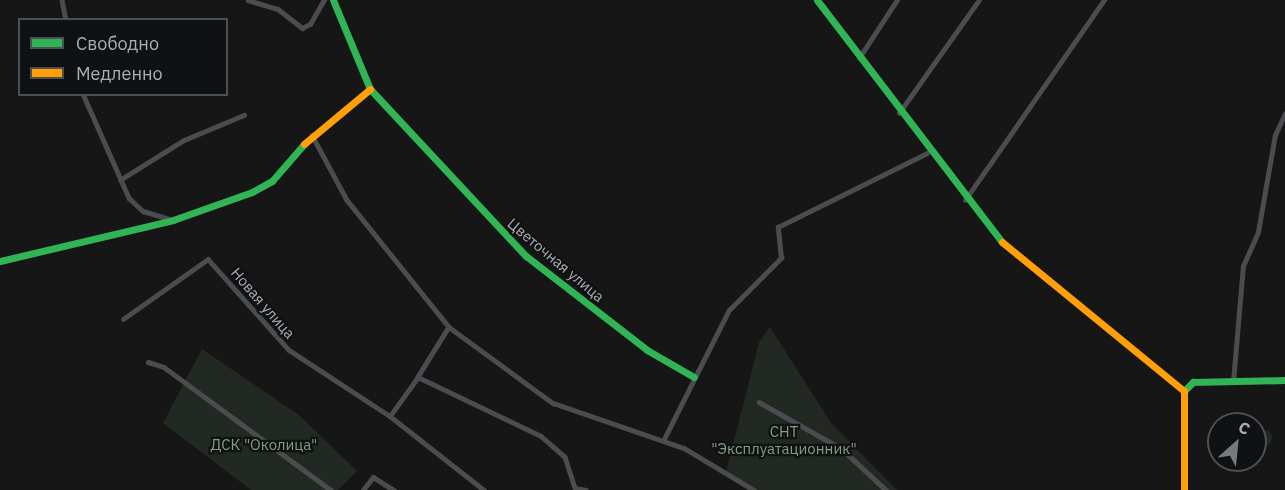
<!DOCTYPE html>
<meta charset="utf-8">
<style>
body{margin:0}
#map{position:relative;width:1285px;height:490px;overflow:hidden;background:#161616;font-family:"IBM Plex Sans",sans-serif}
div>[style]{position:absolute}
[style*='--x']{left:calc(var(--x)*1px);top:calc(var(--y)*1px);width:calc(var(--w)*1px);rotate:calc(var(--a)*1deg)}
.green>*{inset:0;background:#222822}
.round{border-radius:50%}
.street>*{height:4.5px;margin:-2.25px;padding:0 2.25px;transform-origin:2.25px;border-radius:2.25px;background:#4b4c4f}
.fast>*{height:7px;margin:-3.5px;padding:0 3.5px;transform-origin:3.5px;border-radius:3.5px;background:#30b455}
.slow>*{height:7px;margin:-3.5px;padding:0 3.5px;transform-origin:3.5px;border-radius:3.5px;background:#ff9f0a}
span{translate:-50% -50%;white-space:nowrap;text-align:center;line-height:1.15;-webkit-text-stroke:4.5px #101112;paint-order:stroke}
.street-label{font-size:15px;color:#a9aeb5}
.park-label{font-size:15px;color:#849e82}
.legend{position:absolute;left:18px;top:18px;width:210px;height:78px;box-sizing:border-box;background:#101112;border:2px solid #4d5053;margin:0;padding:8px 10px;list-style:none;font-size:18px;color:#a9aeb5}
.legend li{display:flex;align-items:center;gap:12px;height:30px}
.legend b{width:30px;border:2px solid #4d5053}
.north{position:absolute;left:1207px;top:412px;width:60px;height:60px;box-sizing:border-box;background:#101112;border:2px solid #4d5053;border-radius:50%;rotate:27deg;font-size:16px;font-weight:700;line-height:24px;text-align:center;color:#a9aeb5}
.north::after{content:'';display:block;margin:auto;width:21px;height:27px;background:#76797d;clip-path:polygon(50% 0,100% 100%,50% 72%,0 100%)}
</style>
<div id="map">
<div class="green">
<div style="clip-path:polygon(770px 327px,831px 423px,897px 490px,756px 490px,726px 472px,759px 342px)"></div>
<div style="clip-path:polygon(202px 349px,299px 415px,357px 471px,338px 490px,251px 490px,163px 423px)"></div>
<div class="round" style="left:1256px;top:430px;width:16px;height:16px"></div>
</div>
<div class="street">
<div style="--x:62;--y:0;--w:20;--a:79"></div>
<div style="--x:248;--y:0;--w:31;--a:17"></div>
<div style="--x:278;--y:9;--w:31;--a:38"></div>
<div style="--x:302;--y:28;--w:9;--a:-27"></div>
<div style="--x:310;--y:24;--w:28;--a:-60"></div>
<div style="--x:859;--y:58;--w:69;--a:-56.8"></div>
<div style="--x:83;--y:94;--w:114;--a:66.1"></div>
<div style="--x:129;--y:198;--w:19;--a:43"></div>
<div style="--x:143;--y:211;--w:31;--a:17"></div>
<div style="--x:899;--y:113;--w:138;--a:-54.7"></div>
<div style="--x:312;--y:135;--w:74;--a:61.7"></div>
<div style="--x:347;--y:200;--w:163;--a:51.2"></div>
<div style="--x:449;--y:327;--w:129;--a:36.2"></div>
<div style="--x:553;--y:403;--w:139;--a:19"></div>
<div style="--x:684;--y:448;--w:82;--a:31"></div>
<div style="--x:120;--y:180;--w:75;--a:-32"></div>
<div style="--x:184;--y:140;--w:65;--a:-22.6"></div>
<div style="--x:965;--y:200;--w:244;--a:-55.2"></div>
<div style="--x:123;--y:319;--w:104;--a:-35.2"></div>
<div style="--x:208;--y:259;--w:122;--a:48.3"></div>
<div style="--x:289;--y:350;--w:121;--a:33.2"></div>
<div style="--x:390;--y:416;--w:48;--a:-54.3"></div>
<div style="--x:449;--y:327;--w:59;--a:121.8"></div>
<div style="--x:418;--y:377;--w:136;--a:25.6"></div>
<div style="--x:541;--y:436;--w:32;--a:41"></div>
<div style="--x:565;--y:457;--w:33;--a:72"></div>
<div style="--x:575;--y:488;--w:11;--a:10"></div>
<div style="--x:148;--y:362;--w:17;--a:17"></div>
<div style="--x:164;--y:367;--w:207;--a:36.4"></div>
<div style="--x:1233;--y:382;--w:116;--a:-85.1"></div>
<div style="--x:1243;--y:266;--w:37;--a:-66"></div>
<div style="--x:1258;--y:232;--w:98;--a:-80.1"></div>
<div style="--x:1275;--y:135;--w:23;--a:-65"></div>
<div style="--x:759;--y:402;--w:95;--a:29.5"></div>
<div style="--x:842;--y:449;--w:60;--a:43"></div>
<div style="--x:390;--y:416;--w:120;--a:38.2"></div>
<div style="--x:664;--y:439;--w:144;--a:-63.3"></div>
<div style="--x:729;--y:310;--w:74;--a:-45"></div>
<div style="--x:781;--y:258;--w:31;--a:-96"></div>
<div style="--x:778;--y:227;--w:166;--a:-26.4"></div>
<div style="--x:363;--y:490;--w:16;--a:-52"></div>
<div style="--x:373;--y:477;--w:25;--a:32"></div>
</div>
<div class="fast">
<div style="--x:333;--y:0;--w:96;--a:67.4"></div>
<div style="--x:817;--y:0;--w:305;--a:52.6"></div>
<div style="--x:370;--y:89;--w:229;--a:47"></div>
<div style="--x:526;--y:256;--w:153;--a:37.8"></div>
<div style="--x:647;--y:350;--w:54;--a:29.9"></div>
<div style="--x:0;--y:261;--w:178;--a:-13.3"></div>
<div style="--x:173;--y:220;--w:84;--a:-19.5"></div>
<div style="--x:252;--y:192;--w:23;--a:-29"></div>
<div style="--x:272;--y:181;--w:49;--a:-49.1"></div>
<div style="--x:1184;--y:391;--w:13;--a:-45"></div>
<div style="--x:1193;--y:382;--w:92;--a:-1.2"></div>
</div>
<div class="slow">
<div style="--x:304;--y:144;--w:86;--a:-39.8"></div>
<div style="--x:1002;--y:242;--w:235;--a:39.3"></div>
<div style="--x:1184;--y:391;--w:99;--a:90"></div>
</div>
<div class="street-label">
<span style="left:556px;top:260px;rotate:40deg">Цветочная улица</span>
<span style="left:263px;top:303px;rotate:49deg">Новая улица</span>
</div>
<div class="park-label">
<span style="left:784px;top:440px">СНТ<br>"Эксплуатационник"</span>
<span style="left:264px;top:445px">ДСК "Околица"</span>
</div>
<ul class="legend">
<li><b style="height:8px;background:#30b455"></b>Свободно</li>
<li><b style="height:8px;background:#ff9f0a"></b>Медленно</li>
</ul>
<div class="north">С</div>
</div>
